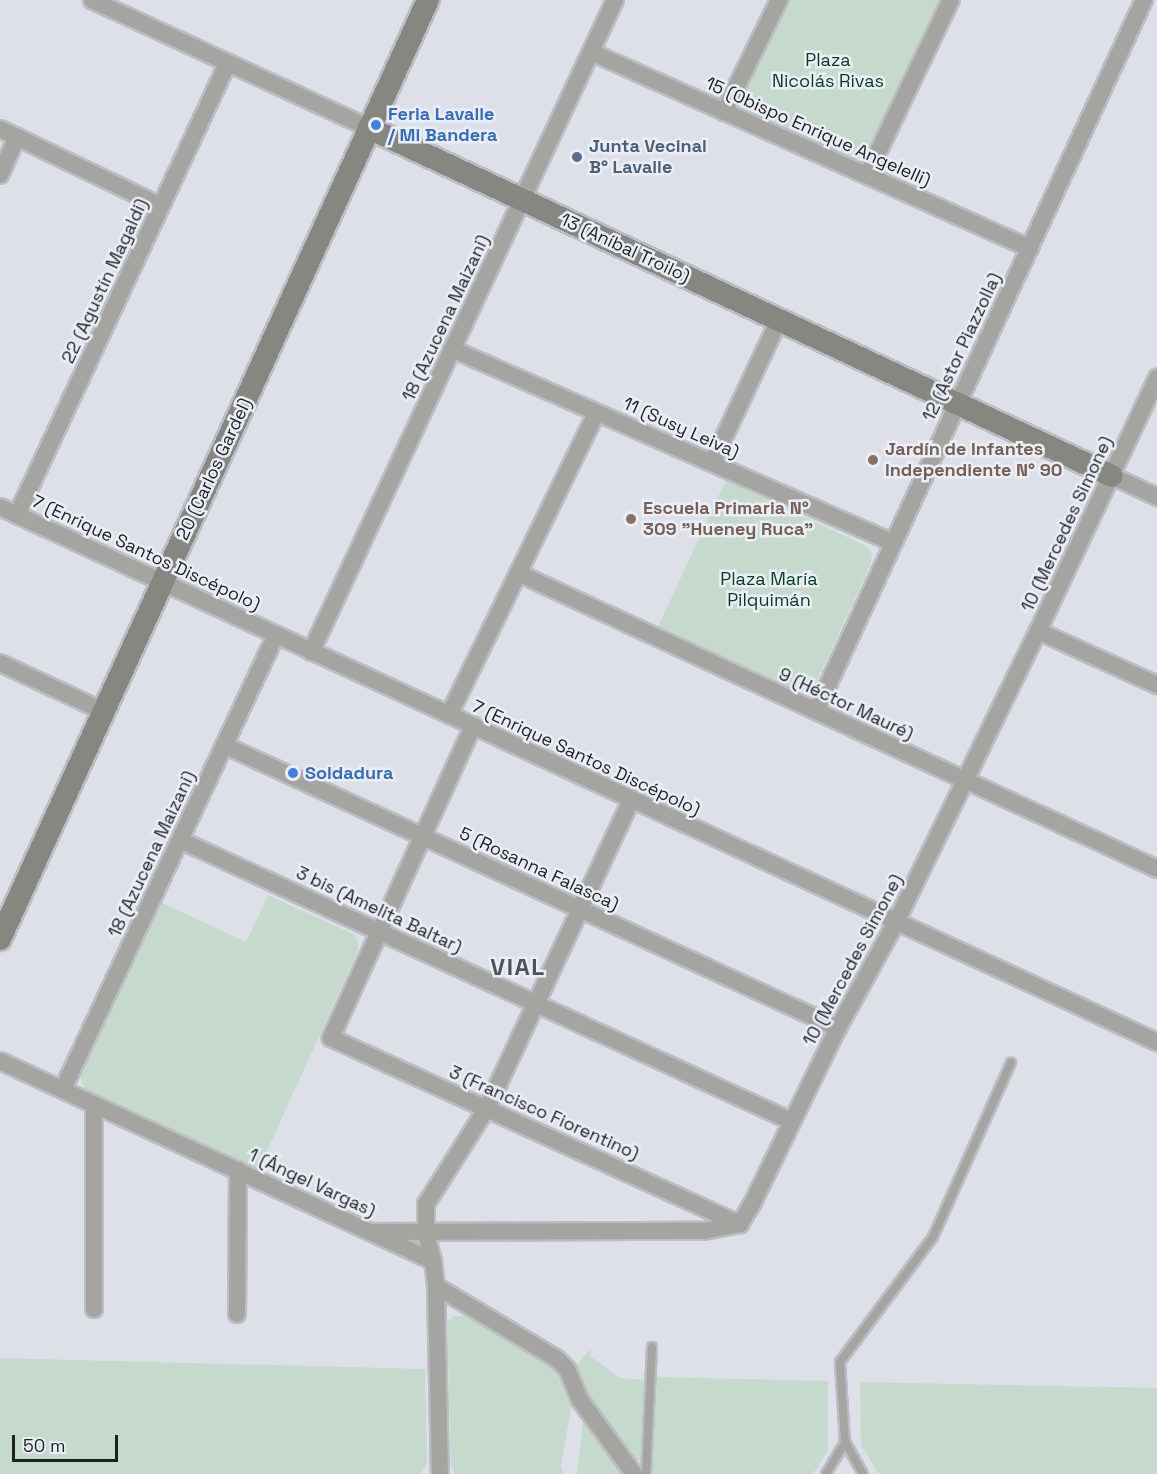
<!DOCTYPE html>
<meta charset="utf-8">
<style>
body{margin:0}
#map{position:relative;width:1157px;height:1474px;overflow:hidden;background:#dde0e9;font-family:"Space Grotesk",sans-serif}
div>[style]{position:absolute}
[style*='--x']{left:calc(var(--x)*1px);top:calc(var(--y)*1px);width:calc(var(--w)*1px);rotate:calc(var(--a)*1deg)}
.green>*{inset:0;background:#c6d9cd}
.roads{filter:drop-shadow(2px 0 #bbbdc5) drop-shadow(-2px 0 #bbbdc5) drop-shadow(0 2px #bbbdc5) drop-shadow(0 -2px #bbbdc5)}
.lane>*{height:8px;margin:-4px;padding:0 4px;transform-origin:4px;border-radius:4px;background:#a5a4a0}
.street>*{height:16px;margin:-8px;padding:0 8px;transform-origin:8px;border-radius:8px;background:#a5a4a0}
.secondary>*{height:22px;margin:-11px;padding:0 11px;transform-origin:11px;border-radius:11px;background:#888681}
.dots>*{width:16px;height:16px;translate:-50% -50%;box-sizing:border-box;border:3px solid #eaeef6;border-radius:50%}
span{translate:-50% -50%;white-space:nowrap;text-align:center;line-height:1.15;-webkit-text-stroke:5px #eaeef6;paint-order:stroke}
.park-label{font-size:18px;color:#053d24}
.shop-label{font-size:18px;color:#366cbe;font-weight:700}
.left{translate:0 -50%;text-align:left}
.street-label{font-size:18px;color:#1f2023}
.service-label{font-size:18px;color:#4e5e75;font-weight:700}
.education-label{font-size:18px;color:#785e54;font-weight:700}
.district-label{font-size:24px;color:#4f5259;font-weight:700;letter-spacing:1.5px}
.scale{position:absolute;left:12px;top:1435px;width:106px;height:27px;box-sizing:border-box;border:3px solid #1f2023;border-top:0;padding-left:8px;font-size:18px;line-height:21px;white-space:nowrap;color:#1f2023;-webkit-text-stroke:4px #eaeef6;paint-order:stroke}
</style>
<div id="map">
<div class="green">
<div style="clip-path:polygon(786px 0,939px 0,871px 148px,860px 158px,846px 159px,752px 115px,742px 102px,741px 86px)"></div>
<div style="clip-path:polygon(726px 480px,866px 546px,872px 553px,871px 564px,815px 685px,806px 693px,796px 692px,657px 629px)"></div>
<div style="clip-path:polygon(268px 895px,353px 934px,358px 940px,358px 950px,258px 1171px,85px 1090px,80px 1075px,160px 902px,246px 942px)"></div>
<div style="clip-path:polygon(453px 1316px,466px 1316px,552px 1366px,572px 1403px,561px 1466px,563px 1474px,455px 1474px,451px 1465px,447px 1323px)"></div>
<div style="clip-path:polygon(590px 1349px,591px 1357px,620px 1378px,645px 1380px,641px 1461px,635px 1460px,587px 1397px,574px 1369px)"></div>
<div style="clip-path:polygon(0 1358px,425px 1369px,427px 1463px,421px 1474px,0 1474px)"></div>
<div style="clip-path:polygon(657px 1377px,828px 1381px,828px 1450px,813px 1474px,652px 1474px)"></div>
<div style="clip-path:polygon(860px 1382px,1157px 1388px,1157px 1474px,879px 1474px,861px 1445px)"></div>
<div style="clip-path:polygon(584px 1413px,624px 1474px,577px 1474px)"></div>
</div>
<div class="roads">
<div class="lane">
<div style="--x:646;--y:1474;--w:127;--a:-87.3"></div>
<div style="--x:826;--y:1474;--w:37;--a:-59"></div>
<div style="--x:863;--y:1474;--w:37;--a:-119"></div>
<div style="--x:845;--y:1442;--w:80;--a:-93.6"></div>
<div style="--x:840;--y:1362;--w:156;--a:-53.4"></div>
<div style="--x:933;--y:1237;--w:191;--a:-65.9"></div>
</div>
<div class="street">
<div style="--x:92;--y:0;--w:305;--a:24.8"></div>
<div style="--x:591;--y:52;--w:481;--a:24.1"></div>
<div style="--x:724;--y:112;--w:125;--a:-63.8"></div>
<div style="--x:0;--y:129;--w:178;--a:25.6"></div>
<div style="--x:0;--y:175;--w:42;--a:-65.9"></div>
<div style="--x:867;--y:175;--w:194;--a:-64.4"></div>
<div style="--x:452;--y:349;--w:482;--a:23.7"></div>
<div style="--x:712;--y:463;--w:158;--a:-64.9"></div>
<div style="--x:1112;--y:476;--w:50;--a:25"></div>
<div style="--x:0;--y:507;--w:1275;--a:24.82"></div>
<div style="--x:17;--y:515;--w:499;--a:-65"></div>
<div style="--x:518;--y:573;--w:704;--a:24.85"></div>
<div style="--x:1038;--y:631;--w:131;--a:24.4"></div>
<div style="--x:311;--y:652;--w:719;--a:-65"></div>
<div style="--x:0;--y:663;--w:114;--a:25"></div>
<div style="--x:816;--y:711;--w:783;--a:-65.24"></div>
<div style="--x:449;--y:715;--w:336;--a:-64"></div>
<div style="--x:473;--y:726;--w:343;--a:114.5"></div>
<div style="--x:331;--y:1038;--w:449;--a:24.5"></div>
<div style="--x:224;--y:745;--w:676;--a:24.75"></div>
<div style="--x:180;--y:840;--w:673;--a:24.7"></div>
<div style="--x:0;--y:1061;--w:477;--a:24.8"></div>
<div style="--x:433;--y:1261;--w:25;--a:83"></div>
<div style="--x:436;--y:1286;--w:141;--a:31.1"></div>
<div style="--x:557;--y:1359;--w:14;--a:45"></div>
<div style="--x:567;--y:1369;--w:34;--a:67"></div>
<div style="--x:580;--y:1400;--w:92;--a:53.9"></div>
<div style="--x:63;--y:1089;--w:501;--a:-64.87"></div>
<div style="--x:370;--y:1232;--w:334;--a:-0.2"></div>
<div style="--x:704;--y:1231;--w:37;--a:-11"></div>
<div style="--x:740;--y:1224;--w:21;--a:-59"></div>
<div style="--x:751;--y:1206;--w:198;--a:-64"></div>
<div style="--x:838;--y:1028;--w:121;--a:-61.3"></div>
<div style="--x:896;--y:922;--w:324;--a:-64"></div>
<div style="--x:1038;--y:631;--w:280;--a:-64.8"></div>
<div style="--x:433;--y:1261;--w:30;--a:-104"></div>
<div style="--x:426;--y:1232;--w:28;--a:-90"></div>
<div style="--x:426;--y:1204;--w:114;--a:-57.6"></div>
<div style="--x:487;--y:1108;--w:340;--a:-64.9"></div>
<div style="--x:436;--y:1286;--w:188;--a:88.8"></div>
<div style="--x:94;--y:1309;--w:205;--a:-90"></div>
<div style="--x:237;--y:1314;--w:144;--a:-89.6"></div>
</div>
<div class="secondary">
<div style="--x:369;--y:128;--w:820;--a:25.1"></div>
<div style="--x:0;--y:939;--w:1032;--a:-65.5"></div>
</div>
</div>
<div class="dots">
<div style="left:376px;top:125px;background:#3f7fe0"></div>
<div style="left:577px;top:157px;background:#5c6f8a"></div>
<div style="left:873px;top:460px;background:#8d6e63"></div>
<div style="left:631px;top:519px;background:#8d6e63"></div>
<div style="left:293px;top:773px;background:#3f7fe0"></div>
</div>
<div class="park-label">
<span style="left:828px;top:71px">Plaza<br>Nicolás Rivas</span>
<span style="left:769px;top:590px">Plaza María<br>Pilquimán</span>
</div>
<div class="shop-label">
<span class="left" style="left:388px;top:125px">Feria Lavalle<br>/ Mi Bandera</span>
<span class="left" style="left:305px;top:773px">Soldadura</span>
</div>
<div class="street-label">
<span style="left:818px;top:132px;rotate:24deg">15 (Obispo Enrique Angelelli)</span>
<span style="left:625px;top:248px;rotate:25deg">13 (Aníbal Troilo)</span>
<span style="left:105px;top:281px;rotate:-65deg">22 (Agustín Magaldi)</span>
<span style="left:446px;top:318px;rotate:-65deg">18 (Azucena Maizani)</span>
<span style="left:962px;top:347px;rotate:-65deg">12 (Astor Piazzolla)</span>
<span style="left:681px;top:428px;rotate:24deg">11 (Susy Leiva)</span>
<span style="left:214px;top:469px;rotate:-65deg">20 (Carlos Gardel)</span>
<span style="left:1067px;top:524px;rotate:-65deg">10 (Mercedes Simone)</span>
<span style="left:146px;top:553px;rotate:25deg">7 (Enrique Santos Discépolo)</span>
<span style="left:846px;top:704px;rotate:25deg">9 (Héctor Mauré)</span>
<span style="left:586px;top:758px;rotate:25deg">7 (Enrique Santos Discépolo)</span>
<span style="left:152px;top:854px;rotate:-65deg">18 (Azucena Maizani)</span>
<span style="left:539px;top:869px;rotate:25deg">5 (Rosanna Falasca)</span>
<span style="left:379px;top:910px;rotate:25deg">3 bis (Amelita Baltar)</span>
<span style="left:853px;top:960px;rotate:-62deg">10 (Mercedes Simone)</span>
<span style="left:544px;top:1113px;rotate:24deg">3 (Francisco Fiorentino)</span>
<span style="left:312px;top:1183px;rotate:25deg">1 (Ángel Vargas)</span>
</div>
<div class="service-label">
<span class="left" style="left:589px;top:157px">Junta Vecinal<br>B° Lavalle</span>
</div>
<div class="education-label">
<span class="left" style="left:885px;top:460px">Jardín de Infantes<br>Independiente N° 90</span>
<span class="left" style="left:643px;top:519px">Escuela Primaria N°<br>309 "Hueney Ruca"</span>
</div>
<div class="district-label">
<span style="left:518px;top:967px">VIAL</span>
</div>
<div class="scale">50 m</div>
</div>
